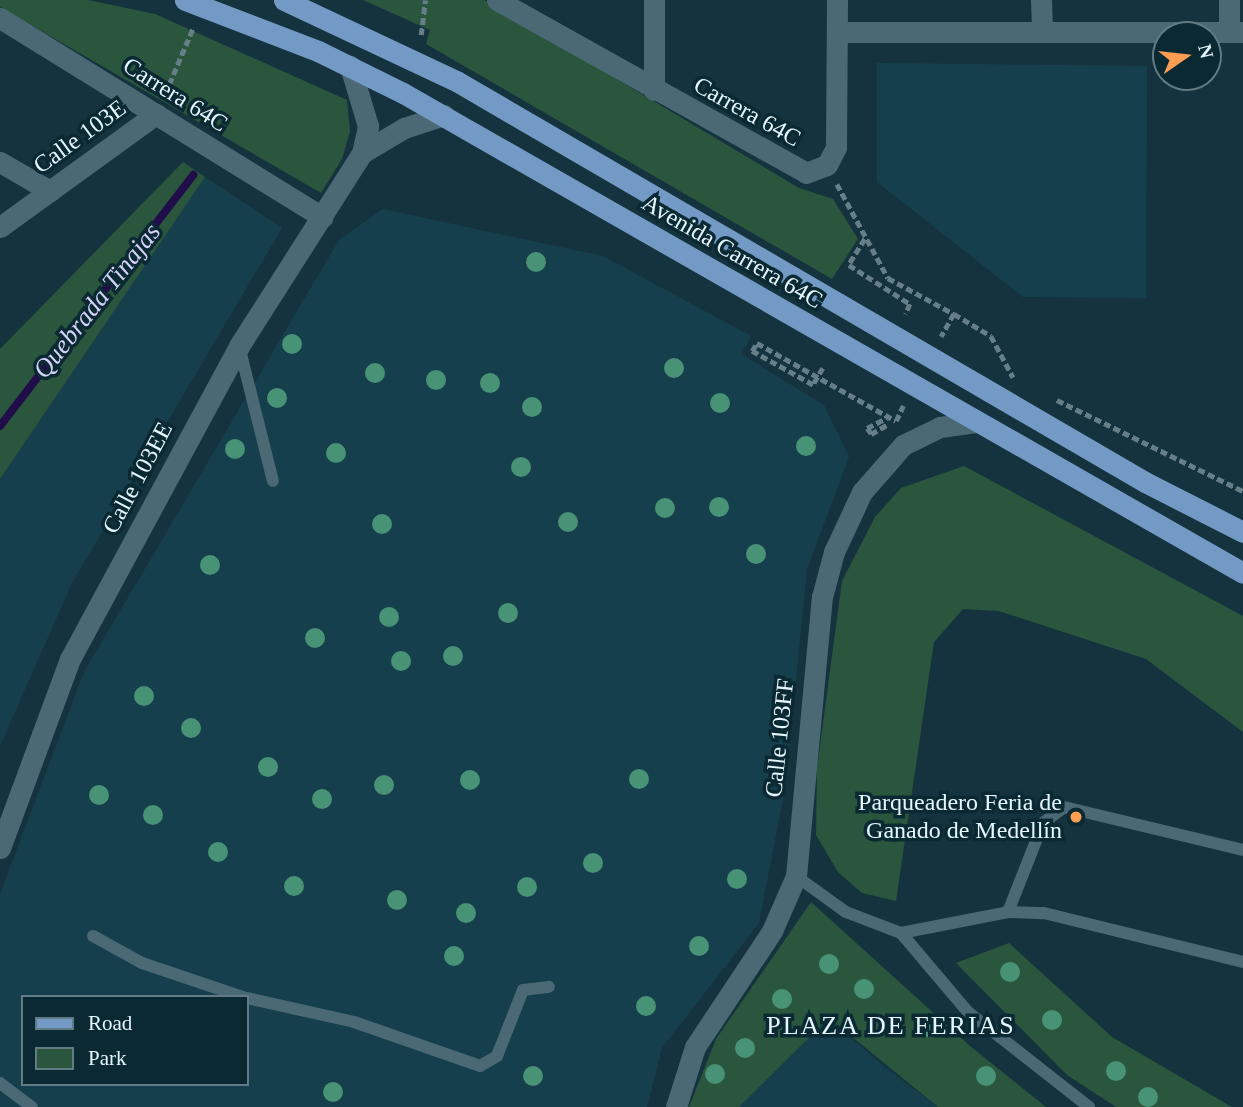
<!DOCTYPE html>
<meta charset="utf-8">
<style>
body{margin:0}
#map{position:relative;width:1243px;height:1107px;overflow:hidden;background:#15333e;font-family:"Times New Roman",serif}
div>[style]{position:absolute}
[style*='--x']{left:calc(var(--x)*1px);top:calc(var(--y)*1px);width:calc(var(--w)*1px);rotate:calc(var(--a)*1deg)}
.built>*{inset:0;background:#163f4d}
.green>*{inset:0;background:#2a563d}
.stream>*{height:8px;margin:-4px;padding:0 4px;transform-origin:4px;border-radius:4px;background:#200d4a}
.path>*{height:4.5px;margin-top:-2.25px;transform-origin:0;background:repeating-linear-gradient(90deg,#657e87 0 7px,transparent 0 10.5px)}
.lane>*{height:12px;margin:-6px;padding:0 6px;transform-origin:6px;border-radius:6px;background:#4a6975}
.street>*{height:21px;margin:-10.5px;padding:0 10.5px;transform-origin:10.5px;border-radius:10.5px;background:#4a6975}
.primary>*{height:21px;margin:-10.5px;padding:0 10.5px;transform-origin:10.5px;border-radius:10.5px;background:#729ac4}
.trees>*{width:20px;height:20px;margin:-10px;border-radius:50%;background:#489275}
.dots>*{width:19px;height:19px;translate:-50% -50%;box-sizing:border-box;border:4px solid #0a2933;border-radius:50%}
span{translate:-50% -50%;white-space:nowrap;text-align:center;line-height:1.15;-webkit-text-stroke:7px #0a2933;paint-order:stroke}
.street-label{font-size:24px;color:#e5f6fd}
.poi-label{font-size:24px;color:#e5f6fd}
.right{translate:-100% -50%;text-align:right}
.water-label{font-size:26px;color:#d6d2fa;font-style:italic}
.neighbourhood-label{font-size:26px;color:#e5f6fd;letter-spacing:2px}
.legend{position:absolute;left:21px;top:995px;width:228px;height:91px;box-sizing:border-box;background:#0a2933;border:2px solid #627b84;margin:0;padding:9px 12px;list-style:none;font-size:21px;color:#e5f6fd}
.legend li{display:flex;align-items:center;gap:14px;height:35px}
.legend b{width:35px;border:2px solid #627b84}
.north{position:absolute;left:1152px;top:21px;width:70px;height:70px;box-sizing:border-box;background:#0a2933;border:2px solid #627b84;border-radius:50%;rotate:76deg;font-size:19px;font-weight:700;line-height:28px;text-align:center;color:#e5f6fd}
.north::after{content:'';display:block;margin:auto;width:24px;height:32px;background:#fb9e52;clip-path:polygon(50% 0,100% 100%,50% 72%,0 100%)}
</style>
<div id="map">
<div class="built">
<div style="clip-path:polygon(877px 63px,1147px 66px,1146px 298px,1023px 297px,877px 182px)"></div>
<div style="clip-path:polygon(205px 177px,282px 228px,72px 583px,0 746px,0 479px)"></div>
<div style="clip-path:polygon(evenodd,383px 209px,603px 256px,751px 336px,741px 354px,824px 405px,849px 457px,807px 569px,785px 788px,759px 923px,662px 1048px,647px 1107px,0 1107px,0 894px,84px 672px,339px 240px,383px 209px,23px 997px,247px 997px,247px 1084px,23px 1084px,23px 997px)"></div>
<div style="clip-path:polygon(829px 1018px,882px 1065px,938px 1107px,739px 1107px)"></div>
</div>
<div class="green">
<div style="clip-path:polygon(0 0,88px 0,155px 14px,347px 100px,350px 132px,342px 159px,321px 193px,0 7px)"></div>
<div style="clip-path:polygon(363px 0,484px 0,799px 188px,833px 199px,858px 239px,832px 279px,426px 44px,430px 30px)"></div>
<div style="clip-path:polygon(183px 162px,205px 177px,0 479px,0 349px)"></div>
<div style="clip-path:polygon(964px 466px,1243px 616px,1243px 732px,1146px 659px,999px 611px,963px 609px,934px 642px,896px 901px,862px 893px,838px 872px,816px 835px,817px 768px,842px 581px,875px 517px,901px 488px)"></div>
<div style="clip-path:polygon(811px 902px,970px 1046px,1046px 1107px,938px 1107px,829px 1018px,739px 1107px,689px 1107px,716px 1039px)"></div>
<div style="clip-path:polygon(1009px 943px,1112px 1037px,1232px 1107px,1116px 1107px,1067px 1075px,956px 963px)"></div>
</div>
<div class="stream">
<div style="--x:0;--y:426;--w:317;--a:-52.4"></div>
</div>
<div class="path">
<div style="--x:421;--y:35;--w:35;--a:-83"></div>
<div style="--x:165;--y:94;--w:72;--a:-67"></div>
<div style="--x:837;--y:184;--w:107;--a:61.5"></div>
<div style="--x:888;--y:278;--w:75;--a:28.6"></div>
<div style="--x:954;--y:314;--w:26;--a:119"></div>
<div style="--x:865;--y:239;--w:31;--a:122"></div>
<div style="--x:849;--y:265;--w:72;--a:32.6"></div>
<div style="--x:910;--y:304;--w:11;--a:112"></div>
<div style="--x:954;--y:314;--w:43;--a:30.7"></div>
<div style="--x:991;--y:336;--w:47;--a:61.8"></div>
<div style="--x:823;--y:368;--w:20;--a:120"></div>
<div style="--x:813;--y:385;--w:70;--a:-150.9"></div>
<div style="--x:752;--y:351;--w:9;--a:-58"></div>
<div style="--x:757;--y:343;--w:159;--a:29.3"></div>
<div style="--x:896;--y:421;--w:17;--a:-65"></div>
<div style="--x:1057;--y:400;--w:207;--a:26.1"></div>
<div style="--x:871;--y:434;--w:7;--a:-124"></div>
<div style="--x:867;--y:428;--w:22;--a:-27"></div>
<div style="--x:871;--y:434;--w:20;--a:-30"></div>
</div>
<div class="lane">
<div style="--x:239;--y:346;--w:139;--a:75.9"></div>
<div style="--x:796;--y:876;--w:62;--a:35.8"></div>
<div style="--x:846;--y:912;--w:59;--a:20.9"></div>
<div style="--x:901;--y:933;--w:109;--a:-11.1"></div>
<div style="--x:1008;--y:912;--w:36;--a:2"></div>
<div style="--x:1044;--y:913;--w:205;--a:13.8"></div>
<div style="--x:1008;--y:912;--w:96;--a:-68.5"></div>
<div style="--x:1043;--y:823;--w:26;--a:-37"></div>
<div style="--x:1064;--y:807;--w:184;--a:13.5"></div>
<div style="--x:901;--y:933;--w:104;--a:49.7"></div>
<div style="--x:968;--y:1012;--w:154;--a:38.1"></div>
<div style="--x:93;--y:936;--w:56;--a:28.9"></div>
<div style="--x:142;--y:963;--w:107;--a:18.6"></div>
<div style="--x:247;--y:998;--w:110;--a:12.6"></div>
<div style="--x:354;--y:1022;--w:133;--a:19.2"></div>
<div style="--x:480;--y:1066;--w:20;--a:-30"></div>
<div style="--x:497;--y:1056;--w:71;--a:-68.5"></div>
<div style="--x:523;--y:990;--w:26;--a:-7"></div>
<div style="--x:0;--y:1083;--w:40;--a:37"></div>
</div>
<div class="street">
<div style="--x:497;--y:0;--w:354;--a:29.2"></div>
<div style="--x:806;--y:173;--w:22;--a:-21"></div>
<div style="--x:827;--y:165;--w:20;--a:-63"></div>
<div style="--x:836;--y:147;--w:147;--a:-89.6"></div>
<div style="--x:1041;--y:0;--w:32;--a:88"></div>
<div style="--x:1229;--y:0;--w:32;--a:90"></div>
<div style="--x:0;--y:18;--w:379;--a:31.7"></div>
<div style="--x:837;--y:32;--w:406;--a:0"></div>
<div style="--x:654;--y:90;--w:90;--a:-90"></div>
<div style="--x:362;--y:153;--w:49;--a:-30.8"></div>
<div style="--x:404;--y:128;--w:42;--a:-18"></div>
<div style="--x:0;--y:162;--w:58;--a:30.1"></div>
<div style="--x:0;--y:227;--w:193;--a:-35.9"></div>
<div style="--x:0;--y:848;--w:202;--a:-69.7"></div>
<div style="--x:70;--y:659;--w:356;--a:-61.6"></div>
<div style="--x:239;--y:346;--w:229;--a:-57.5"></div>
<div style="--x:362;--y:153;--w:28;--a:-77"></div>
<div style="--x:368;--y:126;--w:63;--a:-106.7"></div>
<div style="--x:676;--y:1107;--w:63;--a:-72.4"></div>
<div style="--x:695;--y:1047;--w:139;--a:-56.4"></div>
<div style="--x:772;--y:931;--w:60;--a:-66.4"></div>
<div style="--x:796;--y:876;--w:280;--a:-84.7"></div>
<div style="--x:822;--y:597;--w:47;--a:-75.1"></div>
<div style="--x:834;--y:552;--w:66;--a:-65"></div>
<div style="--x:862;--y:492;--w:62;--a:-48.9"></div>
<div style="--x:903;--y:445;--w:41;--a:-25.9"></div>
<div style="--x:940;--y:427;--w:36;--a:-8"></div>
</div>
<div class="primary">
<div style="--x:185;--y:0;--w:142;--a:21"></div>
<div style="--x:318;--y:51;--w:95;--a:26.3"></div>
<div style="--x:403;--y:93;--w:967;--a:29.74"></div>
<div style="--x:284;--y:0;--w:192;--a:25.2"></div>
<div style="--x:458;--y:82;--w:795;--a:30.21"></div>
<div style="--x:1145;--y:482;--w:110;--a:27"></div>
</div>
<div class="trees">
<div style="left:536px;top:262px"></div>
<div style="left:292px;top:344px"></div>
<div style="left:674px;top:368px"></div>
<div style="left:375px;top:373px"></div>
<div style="left:436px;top:380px"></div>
<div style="left:490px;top:383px"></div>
<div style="left:277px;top:398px"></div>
<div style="left:720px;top:403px"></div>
<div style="left:532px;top:407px"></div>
<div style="left:806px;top:446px"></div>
<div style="left:235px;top:449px"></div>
<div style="left:336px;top:453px"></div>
<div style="left:521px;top:467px"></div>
<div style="left:719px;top:507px"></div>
<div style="left:665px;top:508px"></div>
<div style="left:568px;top:522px"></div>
<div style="left:382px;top:524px"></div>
<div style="left:756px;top:554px"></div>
<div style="left:210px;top:565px"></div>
<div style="left:508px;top:613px"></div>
<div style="left:389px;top:617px"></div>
<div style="left:315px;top:638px"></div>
<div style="left:453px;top:656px"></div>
<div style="left:401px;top:661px"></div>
<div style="left:144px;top:696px"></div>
<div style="left:191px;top:728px"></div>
<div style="left:268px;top:767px"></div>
<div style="left:639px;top:779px"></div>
<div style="left:470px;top:780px"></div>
<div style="left:384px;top:785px"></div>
<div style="left:99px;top:795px"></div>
<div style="left:322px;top:799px"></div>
<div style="left:153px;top:815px"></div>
<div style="left:218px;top:852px"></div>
<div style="left:593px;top:863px"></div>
<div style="left:737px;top:879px"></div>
<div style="left:294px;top:886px"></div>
<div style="left:527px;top:887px"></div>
<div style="left:397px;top:900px"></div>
<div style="left:466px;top:913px"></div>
<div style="left:699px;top:946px"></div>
<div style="left:454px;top:956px"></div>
<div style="left:829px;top:964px"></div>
<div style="left:1010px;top:972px"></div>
<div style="left:864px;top:989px"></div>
<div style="left:782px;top:999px"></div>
<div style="left:646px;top:1006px"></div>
<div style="left:1052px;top:1020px"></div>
<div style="left:931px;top:1028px"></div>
<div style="left:745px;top:1048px"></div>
<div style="left:1116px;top:1071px"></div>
<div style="left:715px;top:1074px"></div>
<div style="left:533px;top:1076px"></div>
<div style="left:986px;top:1076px"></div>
<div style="left:333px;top:1092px"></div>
<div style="left:1148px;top:1097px"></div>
</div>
<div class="dots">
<div style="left:1076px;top:817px;background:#fb9e52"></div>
</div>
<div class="street-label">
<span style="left:175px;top:95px;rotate:32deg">Carrera 64C</span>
<span style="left:747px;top:112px;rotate:29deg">Carrera 64C</span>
<span style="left:80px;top:137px;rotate:-36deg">Calle 103E</span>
<span style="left:732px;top:252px;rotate:30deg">Avenida Carrera 64C</span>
<span style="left:138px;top:478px;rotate:-62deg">Calle 103EE</span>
<span style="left:780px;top:738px;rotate:-84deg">Calle 103FF</span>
</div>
<div class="poi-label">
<span class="right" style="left:1062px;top:817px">Parqueadero Feria de<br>Ganado de Medellín</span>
</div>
<div class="water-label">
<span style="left:97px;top:301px;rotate:-52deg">Quebrada Tinajas</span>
</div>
<div class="neighbourhood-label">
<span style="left:891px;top:1026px">PLAZA DE FERIAS</span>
</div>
<ul class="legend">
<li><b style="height:9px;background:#729ac4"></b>Road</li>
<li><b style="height:19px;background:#2a563d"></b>Park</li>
</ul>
<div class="north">N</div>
</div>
